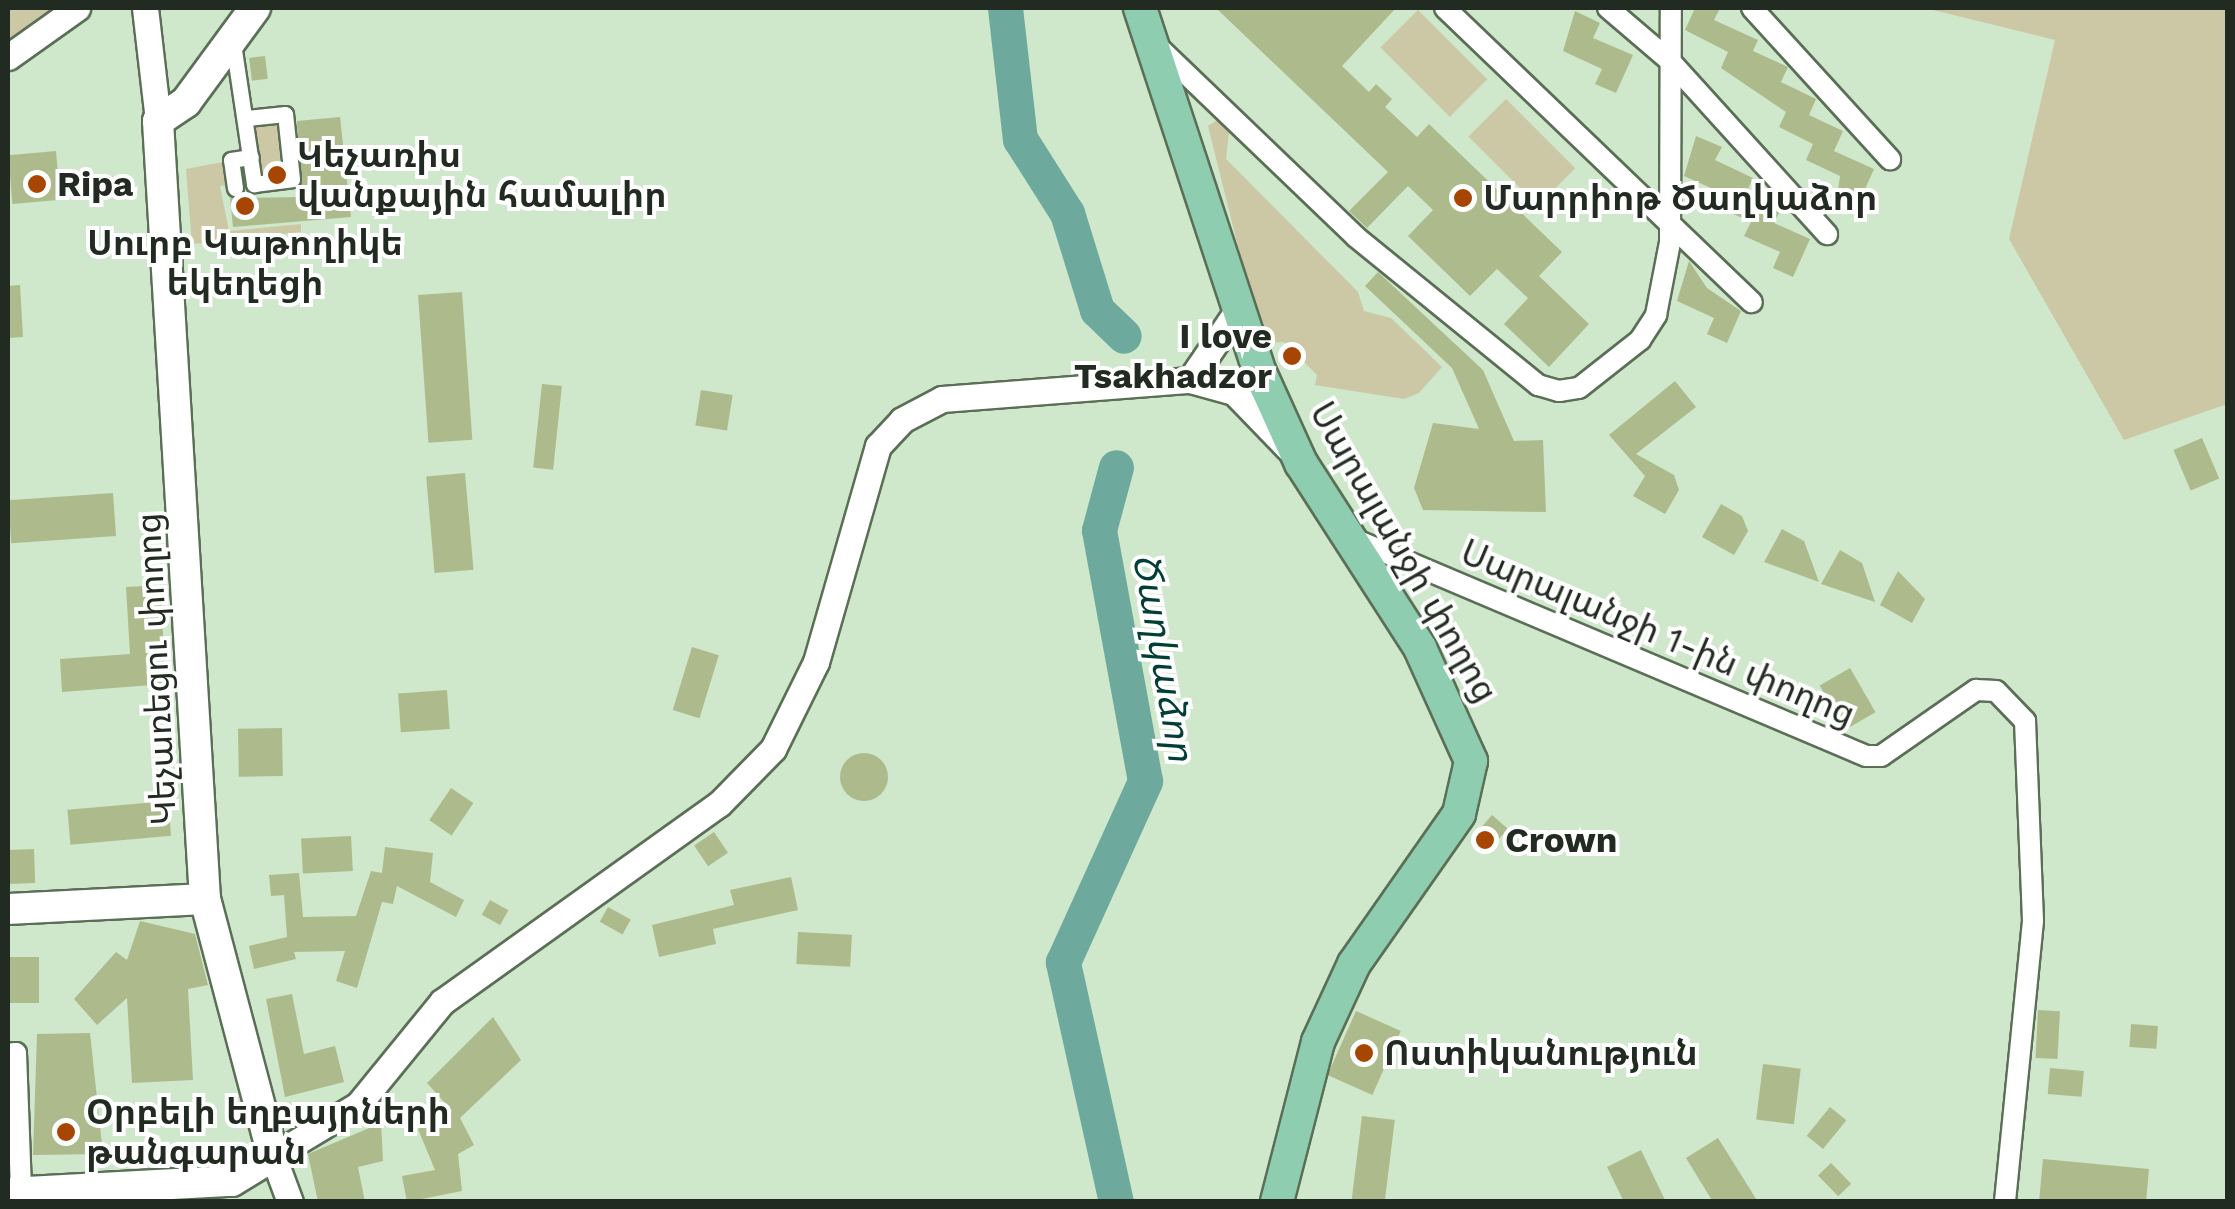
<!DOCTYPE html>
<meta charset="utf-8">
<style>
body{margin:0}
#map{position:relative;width:2235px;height:1209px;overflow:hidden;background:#cfe7ca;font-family:"Work Sans","Noto Sans Armenian",sans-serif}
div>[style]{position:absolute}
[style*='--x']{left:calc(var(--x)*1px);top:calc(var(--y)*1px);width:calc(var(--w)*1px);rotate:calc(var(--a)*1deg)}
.green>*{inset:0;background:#ccc8a6;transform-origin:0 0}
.river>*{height:35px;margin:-17.5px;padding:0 17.5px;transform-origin:17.5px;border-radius:17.5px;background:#6daa9d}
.building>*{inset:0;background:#adbb8c;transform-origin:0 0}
.round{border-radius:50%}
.roads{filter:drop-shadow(2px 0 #5a6f56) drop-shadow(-2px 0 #5a6f56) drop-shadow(0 2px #5a6f56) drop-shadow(0 -2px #5a6f56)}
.pedestrian>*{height:15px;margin:-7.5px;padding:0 7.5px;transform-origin:7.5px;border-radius:7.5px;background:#fff}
.minor>*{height:20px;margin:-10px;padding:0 10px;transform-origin:10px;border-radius:10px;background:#fff}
.tertiary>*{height:25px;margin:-12.5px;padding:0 12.5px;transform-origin:12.5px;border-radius:12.5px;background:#fff}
.secondary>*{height:30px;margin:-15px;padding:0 15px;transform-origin:15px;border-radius:15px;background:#fff}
.primary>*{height:32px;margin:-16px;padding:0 16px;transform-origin:16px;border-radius:16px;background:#8ecdb0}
.dots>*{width:28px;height:28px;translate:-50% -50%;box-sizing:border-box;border:5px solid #fff;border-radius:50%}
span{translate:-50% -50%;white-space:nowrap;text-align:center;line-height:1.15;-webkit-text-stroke:8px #fff;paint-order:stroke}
.poi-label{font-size:35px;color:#222b21;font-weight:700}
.left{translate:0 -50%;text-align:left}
.right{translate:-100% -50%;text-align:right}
.street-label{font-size:35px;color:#222b21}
.water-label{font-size:38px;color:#033e35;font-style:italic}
.frame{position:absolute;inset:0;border:10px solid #222b21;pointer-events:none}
</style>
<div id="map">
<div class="green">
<div style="clip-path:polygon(8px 8px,60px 8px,8px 40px)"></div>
<div style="clip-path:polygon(1925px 8px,2227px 8px,2227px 404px,2124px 440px,2009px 239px,2055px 40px)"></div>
<div style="left:1418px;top:10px;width:98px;height:53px;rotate:45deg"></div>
<div style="left:1506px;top:99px;width:98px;height:53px;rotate:45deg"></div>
<div style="left:281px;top:119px;width:57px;height:29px;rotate:84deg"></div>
<div style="clip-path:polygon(1219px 119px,1229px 132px,1226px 159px,1358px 292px,1364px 311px,1391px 318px,1442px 367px,1419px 393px,1404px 399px,1315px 385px,1317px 375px,1284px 342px,1262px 343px,1208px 126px)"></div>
<div style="clip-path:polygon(228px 161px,231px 185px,220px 186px,229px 231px,301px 224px,301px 232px,192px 244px,186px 169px)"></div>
</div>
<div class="river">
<div style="--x:1005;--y:8;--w:132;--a:83.5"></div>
<div style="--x:1020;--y:139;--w:88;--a:57.6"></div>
<div style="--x:1067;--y:213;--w:102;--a:72.8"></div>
<div style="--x:1097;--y:310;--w:37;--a:44"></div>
<div style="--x:1116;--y:1202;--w:246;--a:-102.5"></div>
<div style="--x:1063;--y:962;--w:199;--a:-65.6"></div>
<div style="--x:1145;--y:781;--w:255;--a:-100.4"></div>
<div style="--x:1099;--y:530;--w:65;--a:-74.9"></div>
</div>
<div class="building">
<div style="clip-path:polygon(1216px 8px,1396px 8px,1342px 66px,1369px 92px,1376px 84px,1392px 99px,1385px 107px,1417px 137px,1429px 124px,1562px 252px,1539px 276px,1589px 324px,1549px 367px,1504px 324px,1528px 298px,1497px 269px,1470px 296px,1408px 236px,1433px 210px,1408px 186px,1367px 228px,1349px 211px,1388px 172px)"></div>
<div style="clip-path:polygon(1695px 8px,1720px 8px,1714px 20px,1758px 40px,1753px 51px,1788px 67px,1781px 82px,1816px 99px,1809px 115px,1843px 131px,1834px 151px,1874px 169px,1857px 207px,1837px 198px,1840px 176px,1806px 160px,1813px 144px,1779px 127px,1786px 112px,1721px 68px,1728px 52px,1685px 30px)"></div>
<div style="clip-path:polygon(1575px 11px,1600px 23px,1593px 38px,1633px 55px,1616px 93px,1595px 84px,1602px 69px,1563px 51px)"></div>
<div style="left:265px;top:56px;width:23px;height:16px;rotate:83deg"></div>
<div style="clip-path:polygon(340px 117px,351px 217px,233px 227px,230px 198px,300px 197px,297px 121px)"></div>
<div style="clip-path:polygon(1696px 136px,1722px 147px,1715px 160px,1753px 178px,1747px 191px,1782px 207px,1774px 223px,1810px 239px,1793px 277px,1773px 268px,1780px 252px,1744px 236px,1751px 222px,1716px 206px,1722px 193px,1684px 176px)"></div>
<div style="left:56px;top:151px;width:49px;height:48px;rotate:85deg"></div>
<div style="clip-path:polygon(1689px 261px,1707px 288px,1741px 311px,1727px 343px,1707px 334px,1714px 318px,1677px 301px)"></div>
<div style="clip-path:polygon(1378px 272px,1483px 370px,1514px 441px,1543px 440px,1546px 512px,1423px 510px,1414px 488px,1433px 423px,1479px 429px,1452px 368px,1365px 286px)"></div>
<div style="clip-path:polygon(20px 285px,23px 337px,8px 338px,8px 286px)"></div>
<div style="left:462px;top:292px;width:148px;height:44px;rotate:86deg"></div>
<div style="clip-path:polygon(1675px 381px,1696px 407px,1636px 454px,1674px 475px,1679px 490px,1665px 514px,1633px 496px,1645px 476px,1609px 435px)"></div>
<div style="left:542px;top:384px;width:20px;height:84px;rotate:6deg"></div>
<div style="left:701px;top:390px;width:32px;height:36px;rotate:9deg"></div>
<div style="left:2202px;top:438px;width:44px;height:31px;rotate:67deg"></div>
<div style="left:465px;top:473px;width:97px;height:39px;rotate:85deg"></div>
<div style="left:113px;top:493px;width:43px;height:105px;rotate:86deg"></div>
<div style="clip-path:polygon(1721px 504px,1742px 516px,1748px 531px,1734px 555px,1702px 537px)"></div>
<div style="clip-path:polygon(1782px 529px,1804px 541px,1819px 582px,1764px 562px)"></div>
<div style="clip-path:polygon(1840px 550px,1862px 563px,1875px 602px,1821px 584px)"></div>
<div style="clip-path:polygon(1898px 571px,1925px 599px,1912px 623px,1880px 605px)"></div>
<div style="clip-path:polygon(161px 585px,165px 684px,62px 692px,60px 659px,130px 654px,126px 587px)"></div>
<div style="left:692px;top:647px;width:28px;height:66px;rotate:17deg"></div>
<div style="left:1850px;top:668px;width:51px;height:35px;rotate:60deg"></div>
<div style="left:447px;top:690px;width:39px;height:49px;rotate:86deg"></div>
<div style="left:282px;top:728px;width:48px;height:44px;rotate:89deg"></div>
<div class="round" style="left:840px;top:753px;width:48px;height:48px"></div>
<div style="left:451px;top:788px;width:27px;height:39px;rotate:34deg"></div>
<div style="left:168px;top:801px;width:35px;height:101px;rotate:85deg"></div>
<div style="left:1492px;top:815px;width:21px;height:33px;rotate:41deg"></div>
<div style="left:714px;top:832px;width:25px;height:24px;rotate:56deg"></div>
<div style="left:351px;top:836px;width:35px;height:50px;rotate:87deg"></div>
<div style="clip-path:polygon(385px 847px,433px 853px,430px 882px,464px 900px,456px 917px,397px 886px,393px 904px,382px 902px,357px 988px,336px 981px,345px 951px,294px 952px,296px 959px,254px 969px,249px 946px,287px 937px,284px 895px,271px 896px,269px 875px,299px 873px,303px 917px,356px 916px,371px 871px,382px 873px)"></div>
<div style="left:34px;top:849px;width:34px;height:26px;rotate:88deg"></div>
<div style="clip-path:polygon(791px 877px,798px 910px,713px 929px,716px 944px,659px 957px,652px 925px,734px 905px,730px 890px)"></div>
<div style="left:490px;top:900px;width:21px;height:17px;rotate:29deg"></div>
<div style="left:608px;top:907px;width:26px;height:17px;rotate:29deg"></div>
<div style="clip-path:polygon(140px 921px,195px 934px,208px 985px,188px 989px,193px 1080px,132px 1083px,127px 998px,97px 1025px,74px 999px,116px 952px,127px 960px)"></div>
<div style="left:798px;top:932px;width:54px;height:32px;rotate:3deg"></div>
<div style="left:8px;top:957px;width:31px;height:46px"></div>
<div style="clip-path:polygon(292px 994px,304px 1054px,335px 1046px,344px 1082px,285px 1097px,266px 999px)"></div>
<div style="left:2038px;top:1010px;width:22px;height:48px;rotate:3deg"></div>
<div style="left:1356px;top:1011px;width:49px;height:70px;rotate:24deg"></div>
<div style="clip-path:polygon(493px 1017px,521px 1060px,460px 1118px,474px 1145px,458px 1154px,462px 1191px,407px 1202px,402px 1176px,435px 1170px,418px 1129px,452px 1111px,427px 1083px)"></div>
<div style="left:2131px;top:1024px;width:27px;height:23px;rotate:4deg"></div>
<div style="clip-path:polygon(90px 1033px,103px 1154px,33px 1155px,37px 1034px)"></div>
<div style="left:1763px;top:1064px;width:38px;height:56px;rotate:7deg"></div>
<div style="left:2050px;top:1068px;width:34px;height:26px;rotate:5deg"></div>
<div style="left:1830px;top:1107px;width:21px;height:37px;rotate:39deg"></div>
<div style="left:1362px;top:1116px;width:33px;height:86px;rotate:7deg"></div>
<div style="clip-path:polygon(381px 1123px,383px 1161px,358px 1167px,365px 1202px,318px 1202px,308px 1154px)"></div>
<div style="clip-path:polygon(1718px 1138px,1758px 1202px,1713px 1202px,1686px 1158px)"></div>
<div style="clip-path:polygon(1641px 1150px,1652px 1173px,1666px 1202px,1624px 1202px,1607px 1167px)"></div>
<div style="clip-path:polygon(2043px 1159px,2149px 1169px,2146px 1202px,2039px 1202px)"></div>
<div style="left:1831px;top:1163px;width:29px;height:18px;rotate:46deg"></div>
</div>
<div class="roads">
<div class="pedestrian">
<div style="--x:233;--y:43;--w:143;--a:81.5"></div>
<div style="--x:254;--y:184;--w:38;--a:-7"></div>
<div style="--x:292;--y:179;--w:65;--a:-96.1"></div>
<div style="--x:285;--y:114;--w:38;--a:174"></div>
<div style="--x:235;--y:188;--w:28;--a:-98"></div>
<div style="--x:231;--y:160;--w:20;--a:-9"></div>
</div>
<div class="minor">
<div style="--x:1445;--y:8;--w:425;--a:43.8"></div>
<div style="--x:1608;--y:8;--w:82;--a:40.5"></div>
<div style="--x:1670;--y:61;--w:234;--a:47.8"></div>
<div style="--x:1752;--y:8;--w:205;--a:47.6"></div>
<div style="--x:1158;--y:47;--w:274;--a:43.8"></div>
<div style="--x:1356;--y:237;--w:235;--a:39.1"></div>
<div style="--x:1538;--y:385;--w:22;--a:16"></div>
<div style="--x:1559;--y:391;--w:20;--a:-9"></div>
<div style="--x:1579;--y:388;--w:78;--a:-38.2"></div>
<div style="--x:1640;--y:340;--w:30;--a:-57"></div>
<div style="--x:1656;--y:315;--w:74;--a:-79.1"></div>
<div style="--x:1670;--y:242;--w:234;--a:-89.8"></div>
<div style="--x:1356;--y:540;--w:554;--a:22.95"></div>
<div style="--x:1866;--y:756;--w:15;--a:0"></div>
<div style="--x:1881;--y:756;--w:116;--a:-34.8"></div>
<div style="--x:1976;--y:690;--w:20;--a:3"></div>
<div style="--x:1996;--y:691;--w:42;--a:46"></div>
<div style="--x:2025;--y:721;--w:200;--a:87.7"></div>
<div style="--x:2033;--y:921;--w:282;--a:95.7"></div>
<div style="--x:8;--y:1054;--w:8;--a:-7"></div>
<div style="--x:16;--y:1053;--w:139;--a:87.9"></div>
</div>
<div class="tertiary">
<div style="--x:145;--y:8;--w:114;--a:83.4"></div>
<div style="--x:8;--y:57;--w:85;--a:-35.4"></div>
<div style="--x:1190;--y:380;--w:83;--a:-55.7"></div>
<div style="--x:290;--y:1202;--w:49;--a:-110.3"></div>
<div style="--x:273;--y:1156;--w:99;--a:-31"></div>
<div style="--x:358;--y:1105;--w:133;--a:-50.8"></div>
<div style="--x:442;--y:1002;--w:340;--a:-35.6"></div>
<div style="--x:719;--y:804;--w:77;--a:-45.5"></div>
<div style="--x:773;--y:749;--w:97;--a:-63.7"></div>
<div style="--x:816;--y:662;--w:225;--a:-74"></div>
<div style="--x:878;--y:446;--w:35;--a:-47"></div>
<div style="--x:902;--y:420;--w:45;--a:-27.7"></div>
<div style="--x:942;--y:399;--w:249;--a:-4.4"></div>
<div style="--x:1190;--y:380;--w:46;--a:15.3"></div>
<div style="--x:1234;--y:392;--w:78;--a:46"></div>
</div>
<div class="secondary">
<div style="--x:8;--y:909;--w:197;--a:-2.9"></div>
<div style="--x:8;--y:1193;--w:224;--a:-3.1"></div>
<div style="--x:232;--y:1181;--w:48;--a:-31.4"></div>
<div style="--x:273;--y:1156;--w:266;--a:-104.8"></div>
<div style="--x:205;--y:899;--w:779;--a:-93.46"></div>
<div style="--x:158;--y:121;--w:34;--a:-34"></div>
<div style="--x:186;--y:102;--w:117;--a:-53.7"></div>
</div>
<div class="primary">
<div style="--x:1140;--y:8;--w:386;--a:71.8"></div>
<div style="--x:1261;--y:375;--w:97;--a:65.6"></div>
<div style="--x:1301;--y:463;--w:220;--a:57.2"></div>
<div style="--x:1420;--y:648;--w:124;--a:65.7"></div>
<div style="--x:1471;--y:761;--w:54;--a:102.8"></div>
<div style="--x:1459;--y:814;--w:183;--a:125"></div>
<div style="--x:1354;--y:964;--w:86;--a:114.8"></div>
<div style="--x:1318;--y:1042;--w:165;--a:104.4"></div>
</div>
</div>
<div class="dots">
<div style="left:277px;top:175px;background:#a74503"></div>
<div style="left:37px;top:184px;background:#a74503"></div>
<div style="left:1463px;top:198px;background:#a74503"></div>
<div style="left:245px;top:206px;background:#a74503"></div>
<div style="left:1292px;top:356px;background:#a74503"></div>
<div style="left:1485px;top:840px;background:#a74503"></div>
<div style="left:1364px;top:1053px;background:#a74503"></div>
<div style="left:66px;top:1132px;background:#a74503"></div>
</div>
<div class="poi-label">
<span class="left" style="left:297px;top:175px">Կեչառիս<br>վանքային համալիր</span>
<span class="left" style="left:57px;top:184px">Ripa</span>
<span class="left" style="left:1483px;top:198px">Մարրիոթ Ծաղկաձոր</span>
<span style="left:245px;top:263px">Սուրբ Կաթողիկե<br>եկեղեցի</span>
<span class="right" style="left:1272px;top:356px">I love<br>Tsakhadzor</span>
<span class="left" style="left:1505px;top:840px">Crown</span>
<span class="left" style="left:1384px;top:1053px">Ոստիկանություն</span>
<span class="left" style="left:86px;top:1132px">Օրբելի եղբայրների<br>թանգարան</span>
</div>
<div class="street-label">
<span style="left:1404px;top:552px;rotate:60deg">Սարալանջի փողոց</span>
<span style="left:1658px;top:633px;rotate:23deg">Սարալանջի 1-ին փողոց</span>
<span style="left:156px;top:669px;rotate:-93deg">Կեչառեցու փողոց</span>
</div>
<div class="water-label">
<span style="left:1163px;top:657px;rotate:80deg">Ծաղկաձոր</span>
</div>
<div class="frame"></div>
</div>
